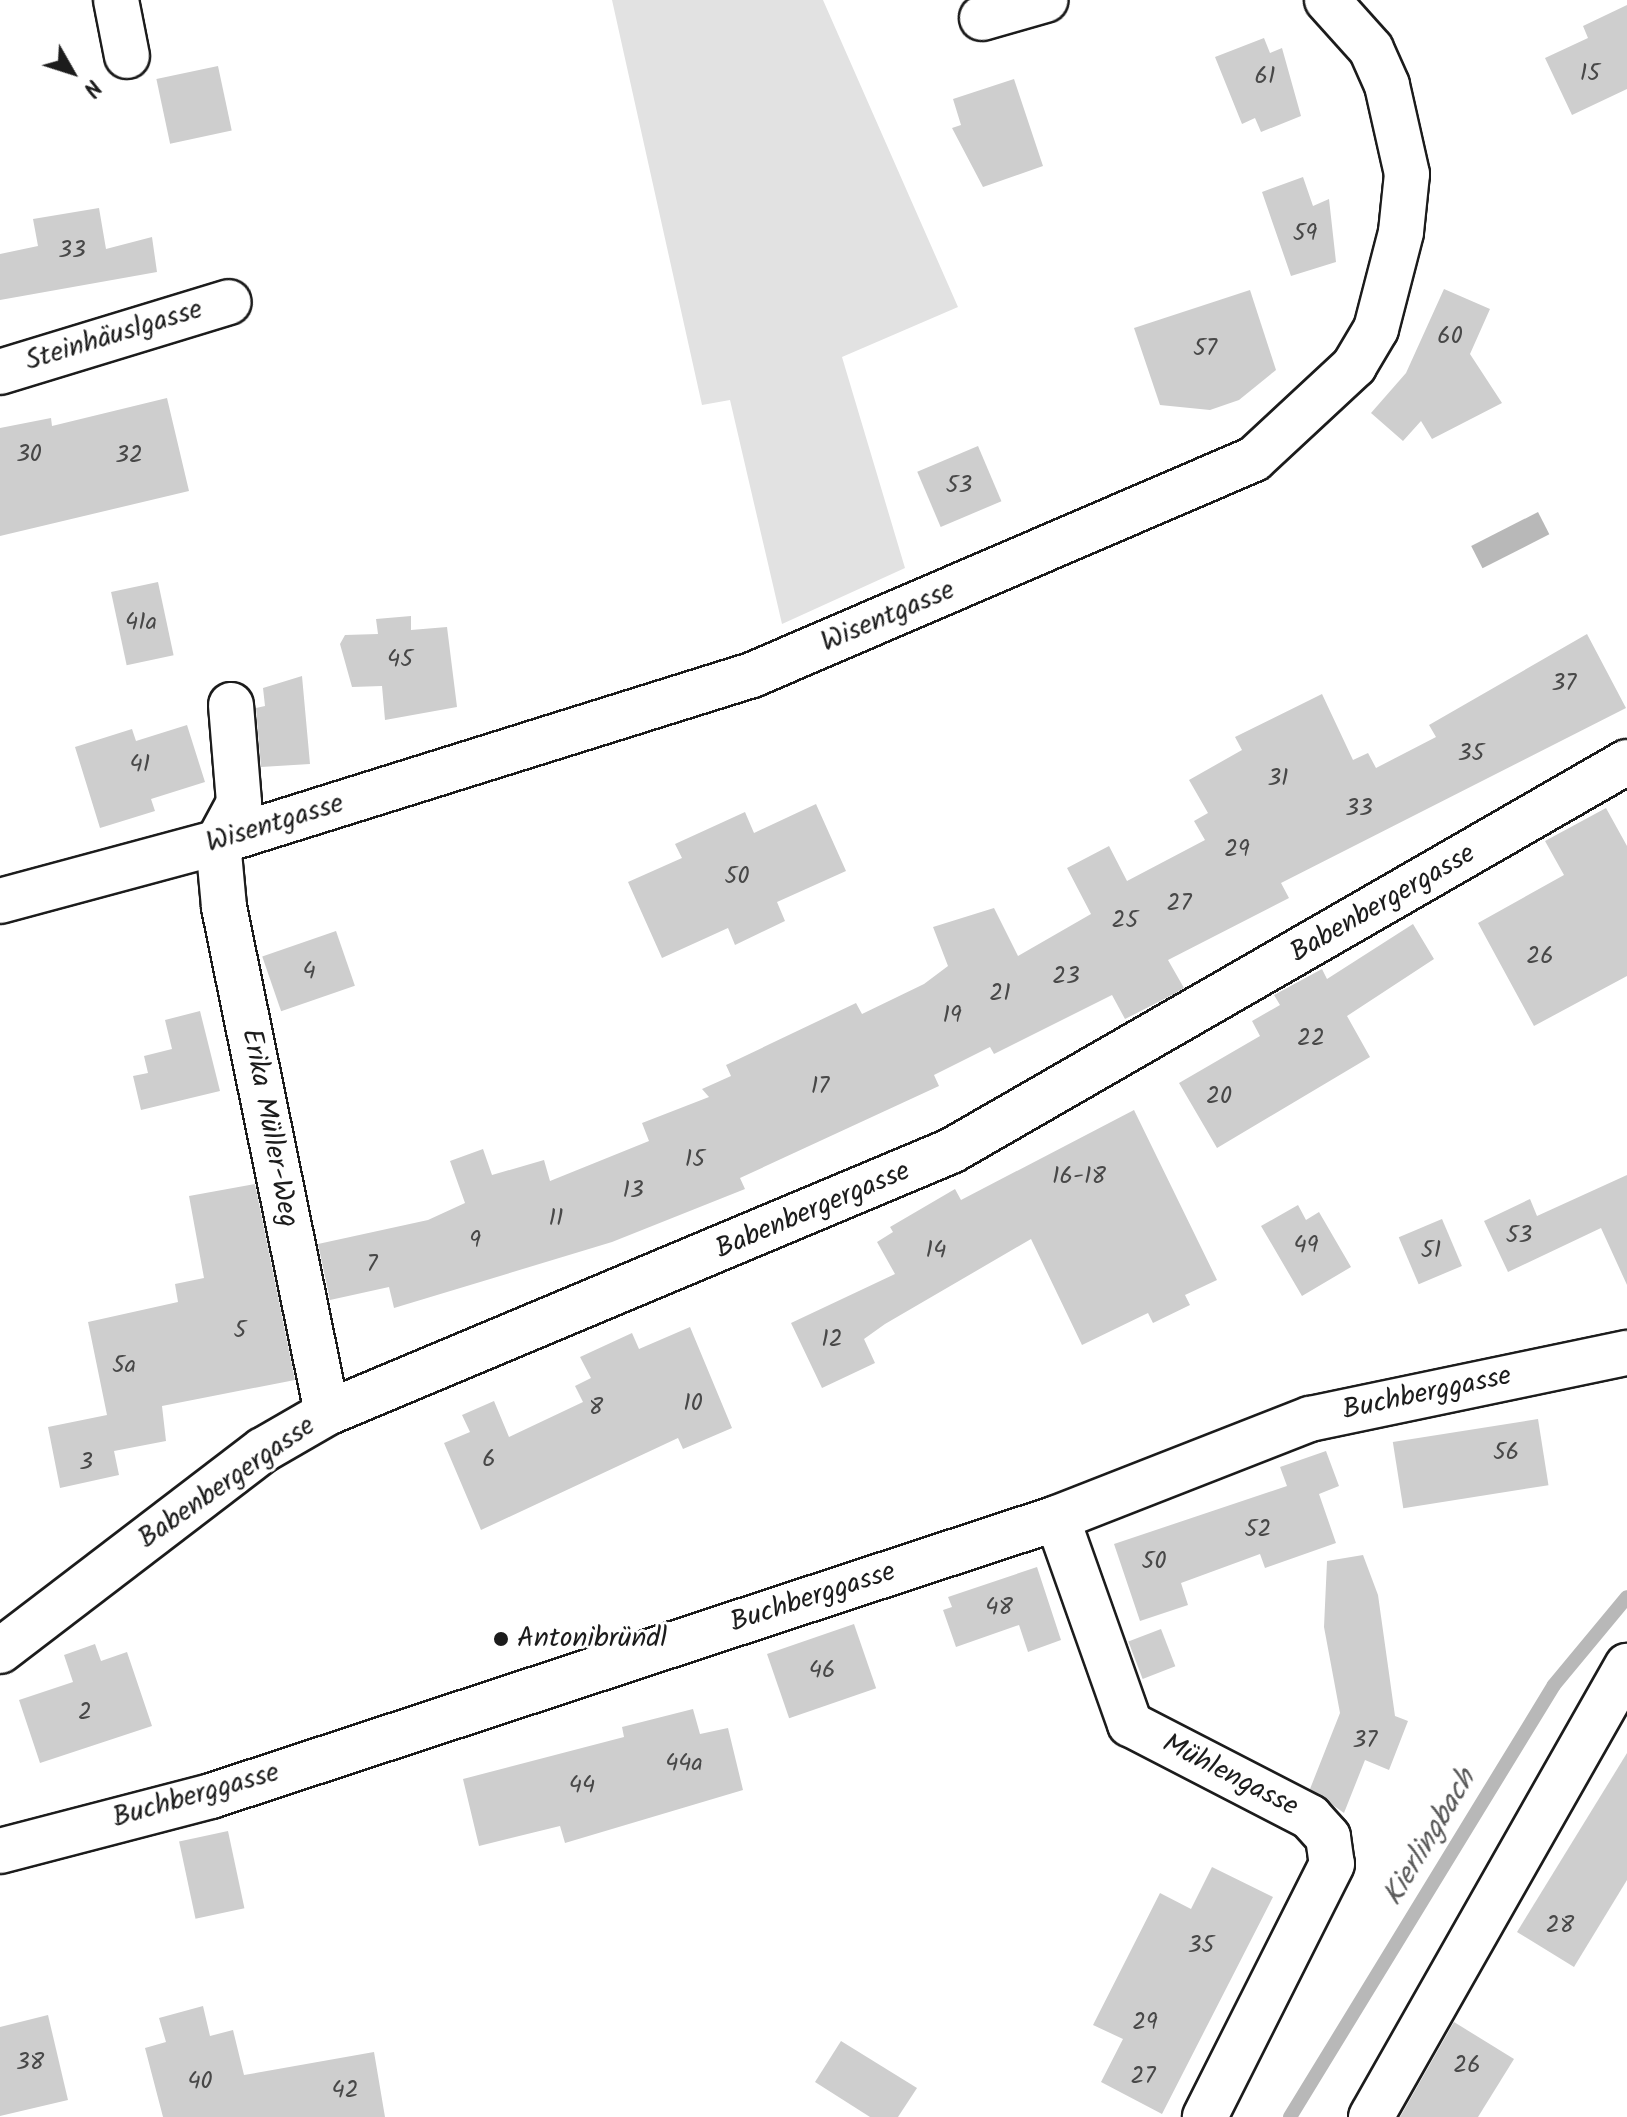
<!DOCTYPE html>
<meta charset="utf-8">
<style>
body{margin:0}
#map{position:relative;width:1627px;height:2117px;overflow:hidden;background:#fff;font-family:Kalam,sans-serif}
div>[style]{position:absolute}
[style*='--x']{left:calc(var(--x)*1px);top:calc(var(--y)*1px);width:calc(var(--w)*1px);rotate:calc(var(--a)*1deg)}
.green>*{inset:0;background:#e2e2e2}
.water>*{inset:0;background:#b8b8b8;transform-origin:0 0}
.stream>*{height:14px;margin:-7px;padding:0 7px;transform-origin:7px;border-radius:7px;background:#b8b8b8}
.building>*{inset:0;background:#cecece;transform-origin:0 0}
.roads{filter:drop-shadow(2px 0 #1c1c1c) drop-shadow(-2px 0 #1c1c1c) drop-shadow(0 2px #1c1c1c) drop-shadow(0 -2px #1c1c1c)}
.minor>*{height:44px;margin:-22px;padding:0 22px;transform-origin:22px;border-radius:22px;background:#fff}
.dots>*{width:22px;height:22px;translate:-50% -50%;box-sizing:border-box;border:4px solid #fff;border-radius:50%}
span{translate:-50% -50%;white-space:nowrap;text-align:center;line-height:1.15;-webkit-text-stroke:6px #fff;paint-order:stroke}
.number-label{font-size:24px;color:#484848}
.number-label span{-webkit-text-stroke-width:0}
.street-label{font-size:28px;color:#1c1c1c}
.poi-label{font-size:28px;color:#1c1c1c}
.left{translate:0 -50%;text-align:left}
.water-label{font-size:30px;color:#5a5a5a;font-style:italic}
.north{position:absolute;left:32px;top:32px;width:80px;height:80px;-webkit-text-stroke:6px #fff;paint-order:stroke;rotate:129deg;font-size:22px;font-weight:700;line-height:32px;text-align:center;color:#1c1c1c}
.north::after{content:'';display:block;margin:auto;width:28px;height:36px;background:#1c1c1c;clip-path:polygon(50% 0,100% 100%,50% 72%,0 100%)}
</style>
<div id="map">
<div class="green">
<div style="clip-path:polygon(612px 0,823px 0,958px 307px,842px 357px,905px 568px,782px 624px,730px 400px,702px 405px)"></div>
</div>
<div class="water">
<div style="left:1538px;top:512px;width:25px;height:75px;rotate:63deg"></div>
</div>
<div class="stream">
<div style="--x:1290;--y:2117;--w:506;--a:-58.57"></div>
<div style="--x:1554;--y:1685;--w:114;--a:-50.3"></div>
</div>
<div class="building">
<div style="clip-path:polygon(1627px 5px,1627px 89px,1572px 115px,1545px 58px,1588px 38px,1583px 26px)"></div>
<div style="clip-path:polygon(1264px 38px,1270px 53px,1282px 48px,1301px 116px,1261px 132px,1255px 118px,1242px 124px,1215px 57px)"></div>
<div style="left:218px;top:66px;width:66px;height:63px;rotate:78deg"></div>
<div style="clip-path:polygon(1014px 79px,1043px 166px,983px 187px,952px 128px,961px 125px,953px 99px)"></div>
<div style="clip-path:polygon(1303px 177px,1313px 206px,1329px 199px,1336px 262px,1291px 276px,1262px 192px)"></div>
<div style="clip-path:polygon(99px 208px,106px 249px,152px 237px,157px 272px,0 300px,0 254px,38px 246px,33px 219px)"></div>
<div style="clip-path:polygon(1444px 289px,1490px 309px,1470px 354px,1502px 403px,1432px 439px,1421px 421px,1403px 441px,1371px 413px,1406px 373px)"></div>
<div style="clip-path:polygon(1250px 290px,1276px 370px,1239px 400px,1210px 410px,1160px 405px,1134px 328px)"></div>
<div style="clip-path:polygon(167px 398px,189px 491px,0 536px,0 428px,51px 418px,52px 426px)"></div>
<div style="left:978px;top:446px;width:60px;height:66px;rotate:67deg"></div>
<div style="left:158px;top:582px;width:75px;height:48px;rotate:78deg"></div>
<div style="clip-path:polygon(411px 616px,411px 630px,447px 627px,457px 707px,385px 720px,382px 686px,352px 687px,340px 644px,345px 635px,378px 634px,376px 619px)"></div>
<div style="clip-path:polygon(1587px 634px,1626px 708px,1281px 883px,1289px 898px,1168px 960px,1184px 988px,1174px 994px,1125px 1019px,1112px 995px,994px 1054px,990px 1047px,934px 1075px,939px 1086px,740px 1178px,745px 1189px,612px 1242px,394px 1308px,389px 1287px,330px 1300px,318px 1244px,428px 1220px,465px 1203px,450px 1161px,483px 1149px,492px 1175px,544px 1160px,550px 1181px,649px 1141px,642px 1123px,709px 1097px,702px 1089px,731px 1076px,726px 1065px,856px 1003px,862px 1014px,924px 984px,948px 966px,933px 927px,994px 908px,1018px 956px,1091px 914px,1067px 868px,1109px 846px,1127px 881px,1205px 840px,1194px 821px,1208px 813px,1189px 780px,1242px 750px,1235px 737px,1322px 694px,1353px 760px,1368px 753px,1376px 768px,1436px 737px,1429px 725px)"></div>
<div style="clip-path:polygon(302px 676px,310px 764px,261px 767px,256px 708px,265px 706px,263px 688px)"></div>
<div style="clip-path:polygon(187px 725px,205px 782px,151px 799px,155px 811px,100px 828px,75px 747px,132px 729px,136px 741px)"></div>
<div style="clip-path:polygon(816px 804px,846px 871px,777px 902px,785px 921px,735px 945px,728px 928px,662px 958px,628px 882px,682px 858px,675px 844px,745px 812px,754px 833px)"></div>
<div style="clip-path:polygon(1606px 808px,1627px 846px,1627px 976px,1534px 1026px,1478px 923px,1564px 875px,1545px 841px)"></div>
<div style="clip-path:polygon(1413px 924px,1434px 959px,1347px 1016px,1370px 1057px,1217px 1148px,1179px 1083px,1260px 1036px,1252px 1021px,1280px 1005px,1274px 995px,1322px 969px,1327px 979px)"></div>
<div style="left:336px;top:931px;width:58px;height:78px;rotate:71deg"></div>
<div style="clip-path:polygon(200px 1011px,220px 1091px,141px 1110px,133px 1076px,148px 1073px,144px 1056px,172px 1049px,165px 1020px)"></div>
<div style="clip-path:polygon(1134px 1110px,1217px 1280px,1185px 1295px,1190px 1305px,1153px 1323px,1148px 1313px,1082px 1345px,1031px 1239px,885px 1324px,864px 1339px,875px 1363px,822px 1388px,791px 1323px,895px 1274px,877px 1242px,893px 1232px,890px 1227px,955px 1189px,961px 1200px)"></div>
<div style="clip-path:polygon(1627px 1175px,1627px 1285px,1601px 1228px,1508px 1272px,1484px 1221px,1530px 1199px,1537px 1216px)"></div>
<div style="clip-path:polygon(255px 1184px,295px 1380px,162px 1406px,166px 1441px,114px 1451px,119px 1475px,60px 1488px,48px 1427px,107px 1415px,88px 1322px,178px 1302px,175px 1284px,204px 1278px,189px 1196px)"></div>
<div style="clip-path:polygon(1298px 1205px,1306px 1220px,1319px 1212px,1351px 1267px,1302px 1296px,1261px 1226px)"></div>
<div style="left:1442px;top:1219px;width:51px;height:47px;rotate:67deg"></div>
<div style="clip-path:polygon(690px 1327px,732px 1428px,683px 1449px,678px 1438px,481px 1530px,444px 1443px,470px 1432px,462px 1415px,494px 1401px,509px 1437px,583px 1402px,575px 1386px,591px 1378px,580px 1357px,632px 1333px,639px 1349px)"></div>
<div style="left:1538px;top:1419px;width:67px;height:147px;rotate:81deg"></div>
<div style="clip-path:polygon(1326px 1451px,1339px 1486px,1319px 1494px,1336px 1543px,1265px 1568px,1260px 1554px,1181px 1583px,1188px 1605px,1140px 1621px,1114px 1544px,1287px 1486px,1280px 1467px)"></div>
<div style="clip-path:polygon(1363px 1555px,1378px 1595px,1395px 1716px,1408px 1721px,1389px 1770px,1365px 1760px,1344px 1813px,1310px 1789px,1340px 1713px,1324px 1627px,1327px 1561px)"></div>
<div style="clip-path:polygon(1037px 1567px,1061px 1640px,1028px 1652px,1019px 1625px,956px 1647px,943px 1610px,952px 1607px,948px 1597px)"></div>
<div style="left:854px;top:1624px;width:68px;height:92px;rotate:71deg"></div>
<div style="left:1161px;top:1629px;width:40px;height:35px;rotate:69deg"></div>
<div style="clip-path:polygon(95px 1644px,101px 1661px,127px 1652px,152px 1726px,40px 1763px,19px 1700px,73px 1682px,64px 1655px)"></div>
<div style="clip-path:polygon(693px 1709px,700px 1734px,728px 1728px,743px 1790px,565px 1843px,560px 1826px,479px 1846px,463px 1779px,624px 1737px,622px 1727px)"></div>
<div style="clip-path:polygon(1627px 1753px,1627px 1880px,1574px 1967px,1517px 1932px)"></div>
<div style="left:228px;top:1831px;width:79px;height:50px;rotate:78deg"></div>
<div style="clip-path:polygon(1212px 1867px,1273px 1897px,1162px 2114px,1101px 2082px,1123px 2039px,1093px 2025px,1160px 1893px,1191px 1909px)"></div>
<div style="clip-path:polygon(203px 2006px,210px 2036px,233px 2030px,244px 2075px,374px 2052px,385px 2117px,163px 2117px,145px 2048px,166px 2042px,159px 2018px)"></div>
<div style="clip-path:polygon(48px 2015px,68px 2100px,0 2116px,0 2027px)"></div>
<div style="clip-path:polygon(1454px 2022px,1514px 2059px,1478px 2117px,1400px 2117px)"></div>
<div style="clip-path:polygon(841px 2041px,917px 2088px,898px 2117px,870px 2117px,815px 2082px)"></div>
</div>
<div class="roads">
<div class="minor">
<div style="--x:116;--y:0;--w:57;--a:78.9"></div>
<div style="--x:982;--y:18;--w:66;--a:-15.9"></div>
<div style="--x:0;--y:372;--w:239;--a:-17"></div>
<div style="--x:231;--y:705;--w:98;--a:85.3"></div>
<div style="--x:239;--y:803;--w:44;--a:118.3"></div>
<div style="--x:218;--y:842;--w:65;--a:84.7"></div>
<div style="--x:224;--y:907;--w:516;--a:78.49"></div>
<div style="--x:0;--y:901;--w:226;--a:-15.1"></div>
<div style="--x:218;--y:842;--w:560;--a:-17.37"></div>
<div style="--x:752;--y:675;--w:546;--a:-23.28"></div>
<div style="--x:1254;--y:459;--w:137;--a:-42.9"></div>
<div style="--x:1354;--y:366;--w:43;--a:-59.3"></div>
<div style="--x:1376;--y:329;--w:100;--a:-75.5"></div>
<div style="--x:1401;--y:232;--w:58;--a:-84.1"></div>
<div style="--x:1407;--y:174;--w:91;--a:-102.7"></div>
<div style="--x:1387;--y:85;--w:39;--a:-114"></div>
<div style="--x:1371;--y:49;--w:66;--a:-131.9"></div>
<div style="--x:1057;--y:1518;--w:219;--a:70.5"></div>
<div style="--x:1130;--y:1724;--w:203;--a:27.3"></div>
<div style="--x:1310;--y:1817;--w:27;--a:48"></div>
<div style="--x:1328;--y:1837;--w:27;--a:82"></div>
<div style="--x:1332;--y:1864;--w:283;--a:116.7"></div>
<div style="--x:0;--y:1651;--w:331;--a:-37.4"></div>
<div style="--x:263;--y:1450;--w:74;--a:-30"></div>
<div style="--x:327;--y:1413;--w:677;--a:-22.78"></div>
<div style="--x:951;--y:1151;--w:780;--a:-29.92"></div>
<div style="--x:0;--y:1851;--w:218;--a:-14.6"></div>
<div style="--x:211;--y:1796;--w:891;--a:-18.19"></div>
<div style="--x:1057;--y:1518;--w:272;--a:-21.4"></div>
<div style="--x:1310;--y:1419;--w:324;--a:-11.8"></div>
<div style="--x:1371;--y:2117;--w:519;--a:-60.42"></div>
</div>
</div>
<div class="dots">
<div style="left:501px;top:1639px;background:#1c1c1c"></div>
</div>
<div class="number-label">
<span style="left:1590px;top:74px">15</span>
<span style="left:1265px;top:77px">61</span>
<span style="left:1305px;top:234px">59</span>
<span style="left:72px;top:251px">33</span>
<span style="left:1450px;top:337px">60</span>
<span style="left:1205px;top:349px">57</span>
<span style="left:29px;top:455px">30</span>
<span style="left:129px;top:456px">32</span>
<span style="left:959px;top:486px">53</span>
<span style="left:141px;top:623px">41a</span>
<span style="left:400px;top:660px">45</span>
<span style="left:1564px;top:684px">37</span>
<span style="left:1471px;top:754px">35</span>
<span style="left:140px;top:765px">41</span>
<span style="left:1278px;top:779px">31</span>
<span style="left:1359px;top:809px">33</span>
<span style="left:1237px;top:850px">29</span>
<span style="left:737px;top:877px">50</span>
<span style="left:1179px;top:904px">27</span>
<span style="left:1125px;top:921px">25</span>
<span style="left:1540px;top:957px">26</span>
<span style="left:309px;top:972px">4</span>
<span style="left:1066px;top:977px">23</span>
<span style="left:1000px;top:994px">21</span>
<span style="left:952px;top:1016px">19</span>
<span style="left:1311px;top:1039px">22</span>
<span style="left:820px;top:1087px">17</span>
<span style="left:1219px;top:1097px">20</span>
<span style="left:695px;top:1160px">15</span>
<span style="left:1079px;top:1177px">16-18</span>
<span style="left:633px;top:1191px">13</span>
<span style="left:556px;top:1219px">11</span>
<span style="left:1519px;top:1236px">53</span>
<span style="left:475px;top:1241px">9</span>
<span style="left:1306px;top:1246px">49</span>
<span style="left:936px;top:1251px">14</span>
<span style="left:1431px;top:1251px">51</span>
<span style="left:372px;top:1265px">7</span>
<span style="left:240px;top:1331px">5</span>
<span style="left:832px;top:1340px">12</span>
<span style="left:124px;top:1366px">5a</span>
<span style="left:693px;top:1404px">10</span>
<span style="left:596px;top:1408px">8</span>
<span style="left:1506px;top:1453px">56</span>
<span style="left:489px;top:1460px">6</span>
<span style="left:86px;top:1463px">3</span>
<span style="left:1258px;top:1530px">52</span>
<span style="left:1154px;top:1562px">50</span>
<span style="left:999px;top:1608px">48</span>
<span style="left:822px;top:1671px">46</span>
<span style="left:85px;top:1713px">2</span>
<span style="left:1365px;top:1741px">37</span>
<span style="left:684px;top:1764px">44a</span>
<span style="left:582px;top:1786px">44</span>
<span style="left:1560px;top:1926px">28</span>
<span style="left:1201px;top:1946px">35</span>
<span style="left:1145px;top:2023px">29</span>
<span style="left:30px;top:2063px">38</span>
<span style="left:1467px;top:2066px">26</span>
<span style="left:1143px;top:2077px">27</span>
<span style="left:200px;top:2082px">40</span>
<span style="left:345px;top:2091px">42</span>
</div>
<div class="street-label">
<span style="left:114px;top:336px;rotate:-17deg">Steinhäuslgasse</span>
<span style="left:888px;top:617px;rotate:-23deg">Wisentgasse</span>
<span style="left:275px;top:824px;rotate:-17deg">Wisentgasse</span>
<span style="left:1383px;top:904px;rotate:-30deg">Babenbergergasse</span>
<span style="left:269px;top:1128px;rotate:79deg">Erika Müller-Weg</span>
<span style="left:813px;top:1211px;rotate:-23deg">Babenbergergasse</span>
<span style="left:1427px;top:1394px;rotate:-12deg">Buchberggasse</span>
<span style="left:227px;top:1483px;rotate:-35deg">Babenbergergasse</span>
<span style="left:813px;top:1598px;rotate:-18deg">Buchberggasse</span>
<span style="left:1230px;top:1776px;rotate:27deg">Mühlengasse</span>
<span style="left:196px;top:1796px;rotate:-16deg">Buchberggasse</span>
</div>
<div class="poi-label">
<span class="left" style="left:517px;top:1639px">Antonibründl</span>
</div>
<div class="water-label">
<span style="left:1430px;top:1838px;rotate:-59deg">Kierlingbach</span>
</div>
<div class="north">N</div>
</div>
